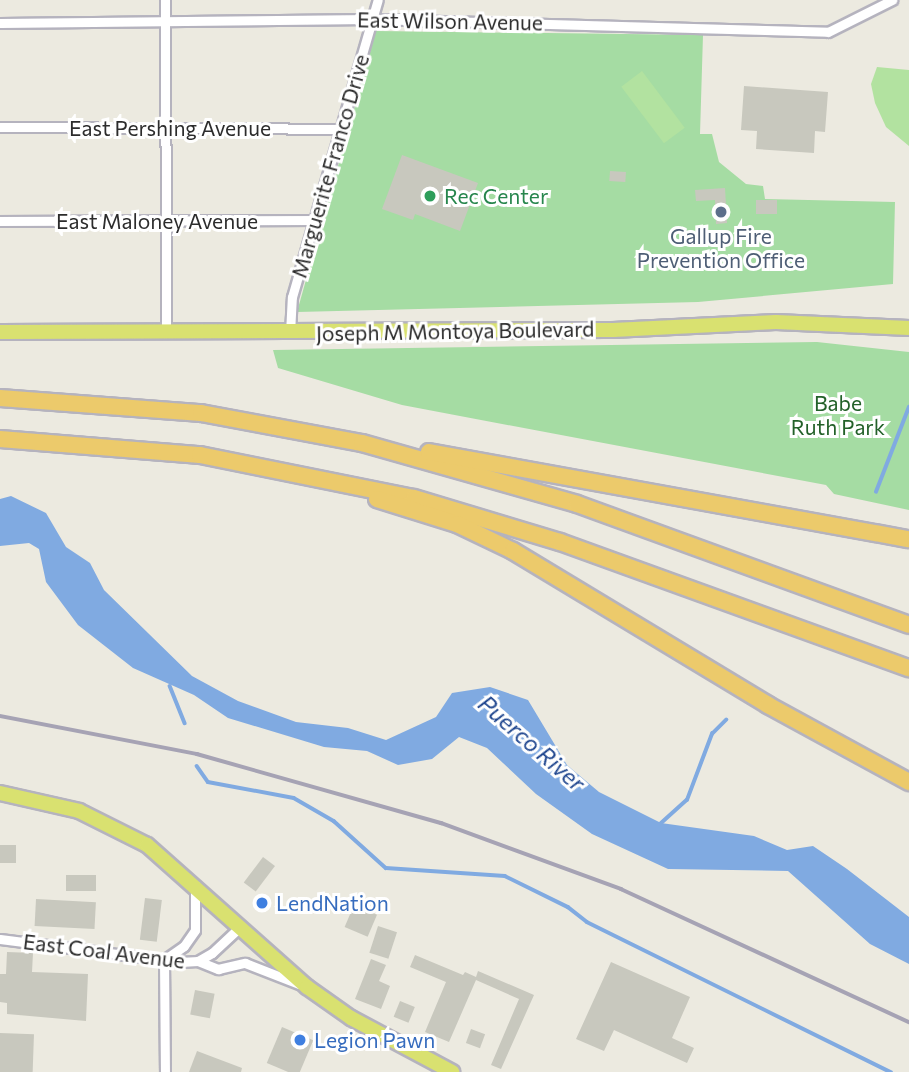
<!DOCTYPE html>
<style>
body{margin:0}
#map{position:relative;width:909px;height:1072px;overflow:hidden;background:#eceae0;font-family:Commissioner,sans-serif}
div>[style]{position:absolute}
[style*='--x']{left:calc(var(--x)*1px);top:calc(var(--y)*1px);width:calc(var(--w)*1px);rotate:calc(var(--a)*1deg)}
.green>*{inset:0;background:#a5dca3}
.pitch>*{inset:0;background:#b2e2a0;transform-origin:0 0}
.water>*{inset:0;background:#80aae1}
.stream>*{height:3.5px;margin:-1.75px;padding:0 1.75px;transform-origin:1.75px;border-radius:1.75px;background:#80aae1}
.building>*{inset:0;background:#c8c8be;transform-origin:0 0}
.roads{filter:drop-shadow(2px 0 #b5b3be) drop-shadow(-2px 0 #b5b3be) drop-shadow(0 2px #b5b3be) drop-shadow(0 -2px #b5b3be)}
.minor>*{height:9px;margin:-4.5px;padding:0 4.5px;transform-origin:4.5px;border-radius:4.5px;background:#fff}
.primary>*{height:14px;margin:-7px;padding:0 7px;transform-origin:7px;border-radius:7px;background:#d9e170}
.motorway>*{height:16px;margin:-8px;padding:0 8px;transform-origin:8px;border-radius:8px;background:#ecca6b}
.rail>*{height:3.5px;margin:-1.75px;padding:0 1.75px;transform-origin:1.75px;border-radius:1.75px;background:#a6a3b4}
.dots>*{width:19px;height:19px;translate:-50% -50%;box-sizing:border-box;border:4px solid #fff;border-radius:50%}
span{translate:-50% -50%;white-space:nowrap;text-align:center;line-height:1.15;-webkit-text-stroke:6px #fff;paint-order:stroke}
.street-label{font-size:21px;color:#2c2c2c}
.leisure-label{font-size:21px;color:#27864d}
.left{translate:0 -50%;text-align:left}
.service-label{font-size:21px;color:#4e5e75}
.park-label{font-size:21px;color:#236129}
.shop-label{font-size:21px;color:#366cbe}
.water-label{font-size:23px;color:#1e458e;font-style:italic}
</style>
<div id="map">
<div class="green">
<div style="clip-path:polygon(376px 31px,703px 35px,700px 134px,712px 134px,719px 162px,746px 184px,763px 186px,765px 199px,895px 202px,893px 284px,698px 302px,297px 312px)"></div>
<div style="clip-path:polygon(817px 342px,909px 352px,909px 510px,834px 494px,826px 485px,402px 405px,278px 368px,273px 350px)"></div>
</div>
<div class="pitch">
<div style="clip-path:polygon(877px 67px,909px 70px,909px 146px,886px 127px,875px 103px,871px 84px)"></div>
<div style="left:642px;top:71px;width:71px;height:26px;rotate:53deg"></div>
</div>
<div class="water">
<div style="clip-path:polygon(11px 496px,46px 513px,66px 547px,90px 563px,104px 590px,192px 676px,238px 701px,296px 722px,348px 728px,386px 740px,436px 717px,452px 693px,490px 687px,528px 700px,567px 765px,599px 792px,661px 823px,754px 836px,787px 850px,813px 846px,847px 869px,909px 917px,909px 964px,870px 944px,788px 871px,668px 869px,592px 834px,536px 794px,487px 748px,459px 737px,432px 759px,398px 765px,367px 751px,324px 747px,228px 718px,194px 695px,133px 668px,78px 625px,46px 582px,39px 549px,29px 543px,0 546px,0 499px)"></div>
</div>
<div class="stream">
<div style="--x:876;--y:492;--w:91;--a:-68.8"></div>
<div style="--x:170;--y:686;--w:40;--a:68"></div>
<div style="--x:197;--y:766;--w:19;--a:55"></div>
<div style="--x:208;--y:782;--w:87;--a:10.5"></div>
<div style="--x:294;--y:798;--w:46;--a:29.9"></div>
<div style="--x:334;--y:821;--w:70;--a:42.1"></div>
<div style="--x:386;--y:868;--w:119;--a:3.8"></div>
<div style="--x:505;--y:876;--w:70;--a:26.2"></div>
<div style="--x:568;--y:907;--w:24;--a:38"></div>
<div style="--x:587;--y:922;--w:339;--a:26.3"></div>
<div style="--x:660;--y:824;--w:36;--a:-42"></div>
<div style="--x:687;--y:800;--w:71;--a:-69.3"></div>
<div style="--x:712;--y:734;--w:20;--a:-45"></div>
</div>
<div class="building">
<div style="clip-path:polygon(744px 86px,828px 92px,825px 132px,815px 131px,814px 153px,756px 149px,757px 131px,741px 130px)"></div>
<div style="clip-path:polygon(402px 155px,478px 183px,460px 231px,415px 214px,413px 220px,382px 209px)"></div>
<div style="left:610px;top:171px;width:16px;height:10px;rotate:4deg"></div>
<div style="clip-path:polygon(725px 188px,727px 223px,716px 224px,715px 200px,696px 201px,695px 190px)"></div>
<div style="left:756px;top:200px;width:21px;height:14px"></div>
<div style="left:0;top:845px;width:16px;height:18px"></div>
<div style="left:263px;top:857px;width:15px;height:32px;rotate:37deg"></div>
<div style="left:66px;top:875px;width:30px;height:16px"></div>
<div style="left:145px;top:898px;width:17px;height:42px;rotate:7deg"></div>
<div style="left:36px;top:899px;width:60px;height:27px;rotate:3deg"></div>
<div style="left:354px;top:905px;width:25px;height:24px;rotate:23deg"></div>
<div style="left:378px;top:926px;width:20px;height:28px;rotate:18deg"></div>
<div style="clip-path:polygon(7px 952px,33px 953px,32px 972px,88px 974px,86px 1021px,7px 1014px,7px 1003px,0 1002px,0 974px,6px 974px)"></div>
<div style="clip-path:polygon(415px 955px,463px 975px,465px 972px,476px 977px,478px 971px,534px 995px,501px 1069px,491px 1065px,519px 999px,476px 980px,449px 1042px,425px 1032px,446px 982px,410px 967px)"></div>
<div style="clip-path:polygon(371px 959px,386px 965px,379px 981px,390px 986px,381px 1009px,355px 999px)"></div>
<div style="clip-path:polygon(611px 962px,690px 997px,672px 1038px,694px 1048px,687px 1063px,614px 1030px,604px 1051px,576px 1039px)"></div>
<div style="left:195px;top:990px;width:20px;height:25px;rotate:11deg"></div>
<div style="left:400px;top:1001px;width:16px;height:17px;rotate:22deg"></div>
<div style="left:282px;top:1027px;width:34px;height:39px;rotate:23deg"></div>
<div style="left:471px;top:1029px;width:15px;height:15px;rotate:20deg"></div>
<div style="left:0;top:1033px;width:34px;height:39px;rotate:2deg"></div>
<div style="clip-path:polygon(197px 1051px,242px 1068px,241px 1072px,189px 1072px)"></div>
</div>
<div class="roads">
<div class="minor">
<div style="--x:165;--y:0;--w:332;--a:89.8"></div>
<div style="--x:0;--y:23;--w:371;--a:-0.6"></div>
<div style="--x:371;--y:19;--w:457;--a:1.6"></div>
<div style="--x:828;--y:32;--w:72;--a:-26.6"></div>
<div style="--x:0;--y:127;--w:340;--a:0.3"></div>
<div style="--x:0;--y:221;--w:313;--a:-0.2"></div>
<div style="--x:290;--y:333;--w:36;--a:-87"></div>
<div style="--x:292;--y:297;--w:309;--a:-73.9"></div>
<div style="--x:0;--y:939;--w:181;--a:7.3"></div>
<div style="--x:180;--y:962;--w:18;--a:-3"></div>
<div style="--x:198;--y:961;--w:16;--a:-30"></div>
<div style="--x:212;--y:953;--w:35;--a:-43"></div>
<div style="--x:164;--y:960;--w:112;--a:89.5"></div>
<div style="--x:164;--y:960;--w:24;--a:-35"></div>
<div style="--x:184;--y:946;--w:19;--a:-55"></div>
<div style="--x:195;--y:930;--w:45;--a:-90"></div>
<div style="--x:198;--y:961;--w:22;--a:22"></div>
<div style="--x:218;--y:969;--w:28;--a:-13"></div>
<div style="--x:245;--y:963;--w:58;--a:21.3"></div>
</div>
<div class="primary">
<div style="--x:0;--y:332;--w:613;--a:-0.19"></div>
<div style="--x:613;--y:330;--w:163;--a:-2.8"></div>
<div style="--x:776;--y:322;--w:133;--a:2.6"></div>
<div style="--x:0;--y:793;--w:81;--a:12.8"></div>
<div style="--x:79;--y:811;--w:76;--a:26.6"></div>
<div style="--x:147;--y:845;--w:214;--a:41.6"></div>
<div style="--x:307;--y:987;--w:54;--a:35.2"></div>
<div style="--x:351;--y:1018;--w:115;--a:28.1"></div>
</div>
<div class="motorway">
<div style="--x:0;--y:398;--w:202;--a:4.3"></div>
<div style="--x:201;--y:413;--w:164;--a:10.6"></div>
<div style="--x:362;--y:443;--w:223;--a:15.8"></div>
<div style="--x:577;--y:504;--w:353;--a:20"></div>
<div style="--x:0;--y:439;--w:201;--a:4.6"></div>
<div style="--x:200;--y:455;--w:218;--a:11.4"></div>
<div style="--x:414;--y:498;--w:152;--a:16.8"></div>
<div style="--x:560;--y:542;--w:371;--a:19.9"></div>
<div style="--x:429;--y:452;--w:488;--a:10.3"></div>
<div style="--x:377;--y:499;--w:84;--a:17.4"></div>
<div style="--x:457;--y:524;--w:62;--a:25.7"></div>
<div style="--x:513;--y:551;--w:298;--a:31.1"></div>
<div style="--x:768;--y:705;--w:161;--a:28.6"></div>
</div>
</div>
<div class="rail">
<div style="--x:0;--y:716;--w:201;--a:10.9"></div>
<div style="--x:197;--y:754;--w:254;--a:15.8"></div>
<div style="--x:441;--y:823;--w:192;--a:20.1"></div>
<div style="--x:621;--y:889;--w:317;--a:24.8"></div>
</div>
<div class="dots">
<div style="left:430px;top:196px;background:#2e9e5b"></div>
<div style="left:721px;top:212px;background:#5c6f8a"></div>
<div style="left:262px;top:903px;background:#3f7fe0"></div>
<div style="left:300px;top:1040px;background:#3f7fe0"></div>
</div>
<div class="street-label">
<span style="left:450px;top:21px;rotate:1deg">East Wilson Avenue</span>
<span style="left:170px;top:128px">East Pershing Avenue</span>
<span style="left:330px;top:166px;rotate:-74deg">Marguerite Franco Drive</span>
<span style="left:157px;top:221px">East Maloney Avenue</span>
<span style="left:455px;top:331px;rotate:-1deg">Joseph M Montoya Boulevard</span>
<span style="left:104px;top:951px;rotate:7deg">East Coal Avenue</span>
</div>
<div class="leisure-label">
<span class="left" style="left:444px;top:196px">Rec Center</span>
</div>
<div class="service-label">
<span style="left:721px;top:248px">Gallup Fire<br>Prevention Office</span>
</div>
<div class="park-label">
<span style="left:838px;top:415px">Babe<br>Ruth Park</span>
</div>
<div class="shop-label">
<span class="left" style="left:276px;top:903px">LendNation</span>
<span class="left" style="left:314px;top:1040px">Legion Pawn</span>
</div>
<div class="water-label">
<span style="left:532px;top:743px;rotate:41deg">Puerco River</span>
</div>
</div>
